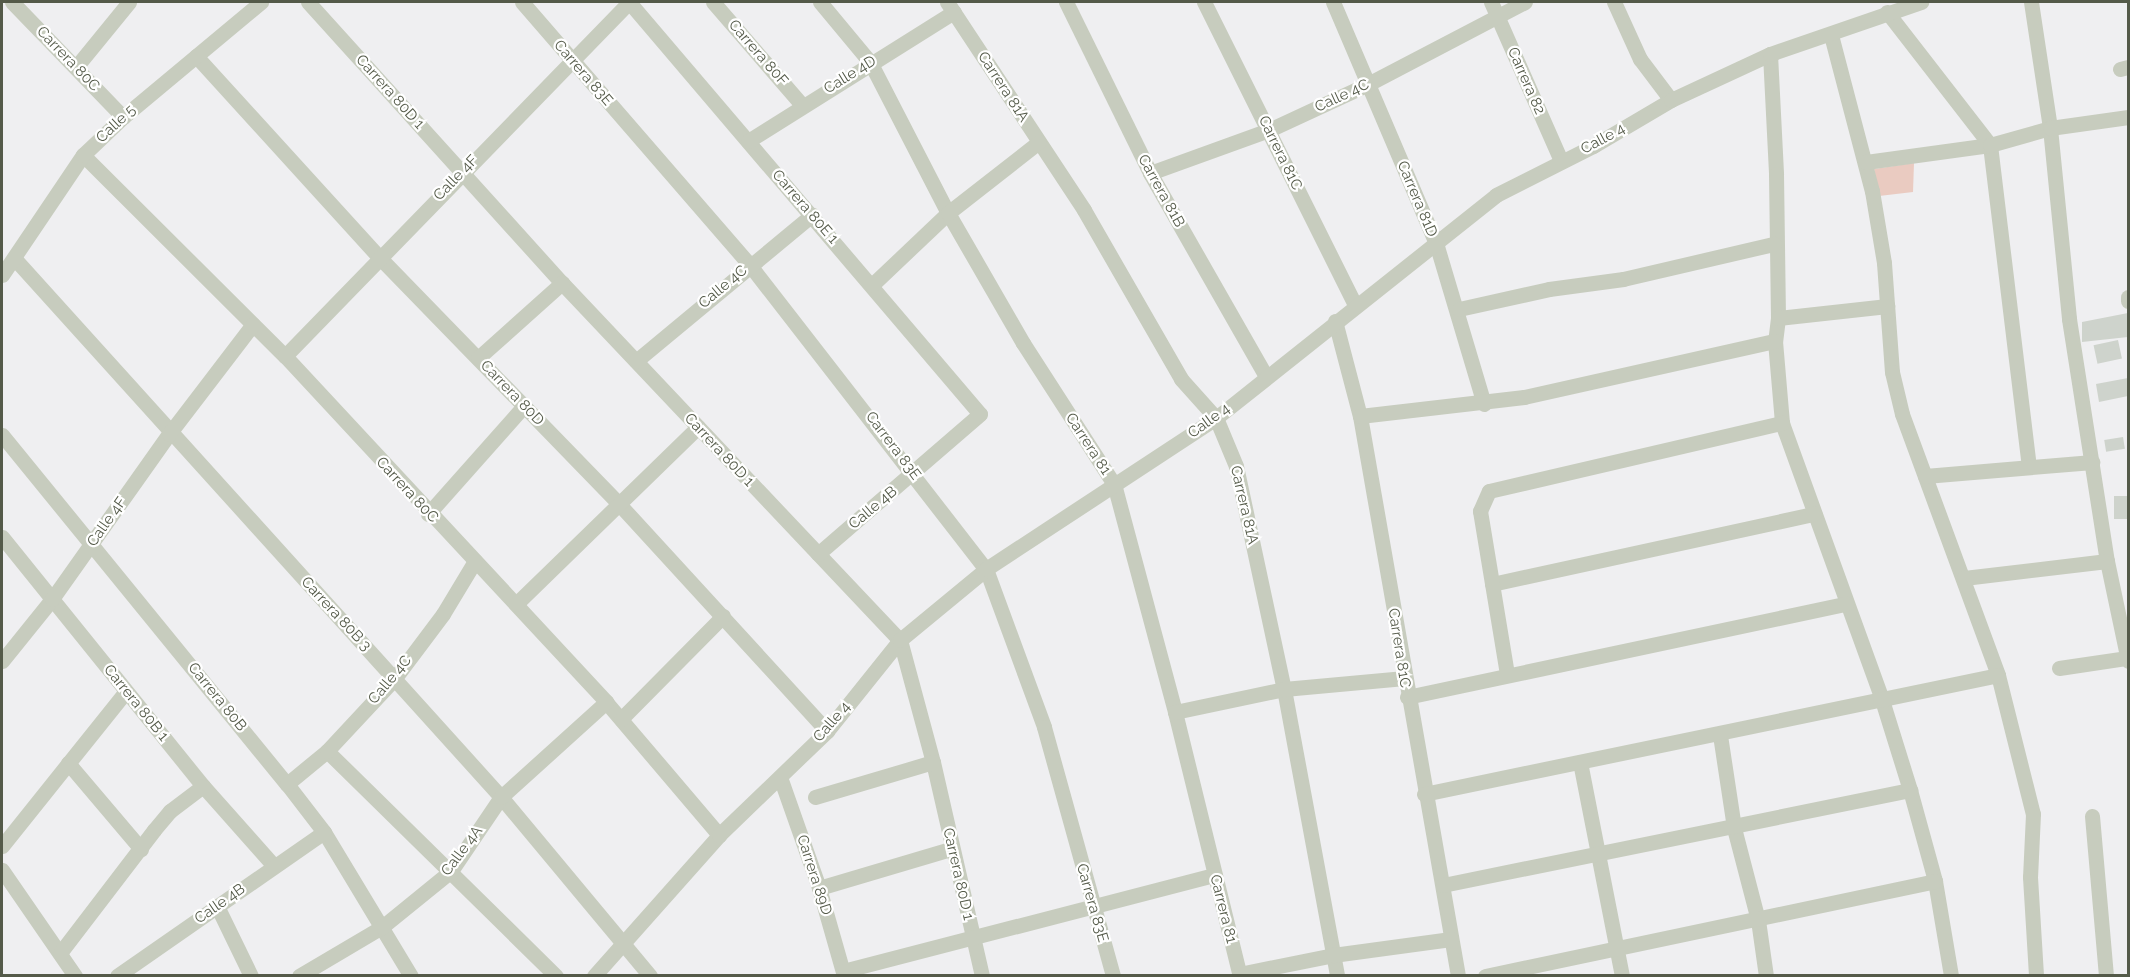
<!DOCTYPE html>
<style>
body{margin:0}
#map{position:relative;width:2130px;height:977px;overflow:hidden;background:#efeff1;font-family:Raleway,sans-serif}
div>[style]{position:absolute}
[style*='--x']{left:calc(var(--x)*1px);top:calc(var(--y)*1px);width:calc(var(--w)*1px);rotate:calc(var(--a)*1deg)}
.green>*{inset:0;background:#eacbc1}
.building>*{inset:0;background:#ced3cc;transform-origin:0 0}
.minor>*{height:15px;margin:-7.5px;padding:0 7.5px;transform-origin:7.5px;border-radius:7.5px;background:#c7ccbe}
span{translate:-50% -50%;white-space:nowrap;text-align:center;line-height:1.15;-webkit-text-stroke:4.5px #fff;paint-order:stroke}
.street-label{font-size:15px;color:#545a49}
.frame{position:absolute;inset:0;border:3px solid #545a49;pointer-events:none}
</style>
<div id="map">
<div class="green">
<div style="clip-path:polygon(1914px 163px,1913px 192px,1879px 196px,1874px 169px)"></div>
</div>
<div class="building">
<div style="clip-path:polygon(2128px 313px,2128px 337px,2082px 342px,2082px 322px)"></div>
<div style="left:2118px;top:340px;width:19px;height:25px;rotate:78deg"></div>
<div style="clip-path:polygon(2128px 378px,2128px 396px,2099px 402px,2096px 384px)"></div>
<div style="left:2123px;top:437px;width:12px;height:19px;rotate:81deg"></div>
<div style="left:2128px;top:496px;width:23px;height:14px;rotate:90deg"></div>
</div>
<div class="minor">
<div style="--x:12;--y:2;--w:160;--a:46"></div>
<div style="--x:308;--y:2;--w:379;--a:47.9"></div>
<div style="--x:562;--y:283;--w:492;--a:46.6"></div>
<div style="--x:900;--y:640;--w:126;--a:74.9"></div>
<div style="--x:933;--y:762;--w:220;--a:77.1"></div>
<div style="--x:522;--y:2;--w:347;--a:49.1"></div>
<div style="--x:749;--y:264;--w:386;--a:52.2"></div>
<div style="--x:986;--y:569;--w:168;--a:69.8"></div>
<div style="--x:1044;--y:727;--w:258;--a:74.5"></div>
<div style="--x:629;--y:2;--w:541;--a:49.57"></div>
<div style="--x:980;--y:414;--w:214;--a:139.2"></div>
<div style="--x:713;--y:2;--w:136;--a:49.2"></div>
<div style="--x:820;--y:2;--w:78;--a:50.2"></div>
<div style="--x:870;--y:62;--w:170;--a:62.7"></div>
<div style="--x:948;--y:213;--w:150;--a:60"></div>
<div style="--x:1023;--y:343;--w:168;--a:57.2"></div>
<div style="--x:1114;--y:484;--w:236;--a:75"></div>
<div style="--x:1175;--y:712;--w:272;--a:76.2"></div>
<div style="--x:947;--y:2;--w:249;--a:56.6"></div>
<div style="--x:1084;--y:210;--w:195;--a:60.1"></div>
<div style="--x:1181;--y:379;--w:52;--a:48.1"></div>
<div style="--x:1216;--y:418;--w:52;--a:67.4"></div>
<div style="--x:1236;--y:466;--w:228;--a:77.9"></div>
<div style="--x:1284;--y:689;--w:292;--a:79.5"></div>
<div style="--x:1066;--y:2;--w:191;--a:63.8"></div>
<div style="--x:1150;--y:173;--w:232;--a:60.3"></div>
<div style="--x:1204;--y:2;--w:339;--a:63.5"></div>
<div style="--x:1333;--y:2;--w:262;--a:66.9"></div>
<div style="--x:1436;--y:243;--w:168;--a:73.4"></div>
<div style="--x:1491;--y:2;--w:174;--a:66.2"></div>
<div style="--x:1614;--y:2;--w:63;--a:65.5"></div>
<div style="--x:1640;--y:59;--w:51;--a:52.9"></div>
<div style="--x:2031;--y:2;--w:127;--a:81.4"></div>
<div style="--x:2050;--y:128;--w:192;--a:84.3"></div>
<div style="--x:2069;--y:319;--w:245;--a:81.1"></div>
<div style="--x:2107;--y:561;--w:102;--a:78.1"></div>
<div style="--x:1887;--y:12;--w:168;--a:52.2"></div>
<div style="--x:1990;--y:145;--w:322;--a:83.1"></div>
<div style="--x:1831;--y:35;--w:161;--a:75.3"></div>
<div style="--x:1872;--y:191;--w:73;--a:80.5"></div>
<div style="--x:1884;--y:263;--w:109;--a:85.8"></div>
<div style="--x:1892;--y:372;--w:43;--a:76.6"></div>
<div style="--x:1902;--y:414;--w:278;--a:69.8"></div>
<div style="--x:1998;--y:675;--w:143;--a:75.9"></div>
<div style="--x:2033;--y:814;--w:63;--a:92.7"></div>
<div style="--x:2030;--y:877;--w:99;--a:86.5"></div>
<div style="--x:1770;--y:54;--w:120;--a:87.1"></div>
<div style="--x:1776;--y:174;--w:144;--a:89.2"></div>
<div style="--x:1778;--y:318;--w:23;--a:97"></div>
<div style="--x:1775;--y:341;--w:82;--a:85.1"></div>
<div style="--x:1782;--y:423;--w:294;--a:70.1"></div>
<div style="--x:1882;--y:700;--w:94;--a:72.7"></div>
<div style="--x:1910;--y:790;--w:94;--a:74.6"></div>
<div style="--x:1935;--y:881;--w:96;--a:80.4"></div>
<div style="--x:196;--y:56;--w:273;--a:47.7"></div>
<div style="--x:380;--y:258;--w:343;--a:45.8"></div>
<div style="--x:619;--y:504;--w:308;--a:47.5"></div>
<div style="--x:76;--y:67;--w:84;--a:-50.8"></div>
<div style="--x:2120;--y:69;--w:8;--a:-14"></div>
<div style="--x:748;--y:141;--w:243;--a:-32.1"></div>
<div style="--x:83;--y:155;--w:285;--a:44.9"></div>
<div style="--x:285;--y:356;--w:472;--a:47.1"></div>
<div style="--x:606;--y:702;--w:175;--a:49.6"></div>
<div style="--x:1866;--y:162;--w:125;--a:-7.8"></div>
<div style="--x:1990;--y:145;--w:62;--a:-15.8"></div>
<div style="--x:2050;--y:128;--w:79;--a:-8"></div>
<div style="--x:1150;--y:173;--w:127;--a:-19.9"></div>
<div style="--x:1269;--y:130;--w:109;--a:-24.9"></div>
<div style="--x:1368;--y:84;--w:177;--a:-27.6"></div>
<div style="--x:14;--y:258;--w:726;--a:47.9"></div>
<div style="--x:501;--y:797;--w:233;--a:50.2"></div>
<div style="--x:2;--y:275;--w:145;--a:-56"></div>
<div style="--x:83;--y:155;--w:55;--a:-43.5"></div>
<div style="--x:123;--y:117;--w:180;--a:-39.8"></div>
<div style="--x:872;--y:285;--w:105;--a:-43.5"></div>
<div style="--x:948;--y:213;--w:115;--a:-38"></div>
<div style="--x:2128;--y:297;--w:4;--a:90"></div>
<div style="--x:1459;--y:309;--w:92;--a:-12.5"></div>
<div style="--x:1549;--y:289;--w:75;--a:-7.7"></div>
<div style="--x:1623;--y:279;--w:155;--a:-13.1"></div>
<div style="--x:1778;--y:318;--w:110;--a:-6.3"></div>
<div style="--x:1335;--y:321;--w:98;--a:75.3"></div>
<div style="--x:1360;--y:416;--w:569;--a:80.07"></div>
<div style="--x:285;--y:356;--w:494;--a:-45.8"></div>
<div style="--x:478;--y:358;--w:113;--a:-41.8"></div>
<div style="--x:636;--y:361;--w:229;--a:-39.7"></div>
<div style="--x:1360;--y:416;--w:165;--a:-6.6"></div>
<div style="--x:1524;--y:397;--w:257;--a:-12.6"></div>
<div style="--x:2;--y:435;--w:451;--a:50.8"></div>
<div style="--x:287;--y:784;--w:61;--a:52.4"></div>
<div style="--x:324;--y:832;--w:168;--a:58.9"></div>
<div style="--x:1925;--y:476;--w:168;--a:-4.8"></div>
<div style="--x:428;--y:514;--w:144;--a:-48.4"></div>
<div style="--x:2;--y:537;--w:320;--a:51.1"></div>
<div style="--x:203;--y:786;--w:107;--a:48.4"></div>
<div style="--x:1964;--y:578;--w:144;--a:-6.8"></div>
<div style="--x:1492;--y:584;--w:330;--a:-12.3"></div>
<div style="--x:516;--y:604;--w:254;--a:-44.2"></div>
<div style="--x:2;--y:661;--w:80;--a:-51.1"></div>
<div style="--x:52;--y:599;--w:202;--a:-54.7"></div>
<div style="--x:169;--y:434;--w:138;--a:-52.6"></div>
<div style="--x:2059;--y:668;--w:69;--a:-8.4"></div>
<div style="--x:1507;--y:674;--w:165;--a:-99.4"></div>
<div style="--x:1480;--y:511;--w:22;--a:-66"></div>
<div style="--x:1489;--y:491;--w:301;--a:-13.1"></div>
<div style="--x:1407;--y:697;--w:449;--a:-12"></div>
<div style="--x:1175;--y:712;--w:111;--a:-11.9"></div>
<div style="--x:1284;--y:689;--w:121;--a:-5.2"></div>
<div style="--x:621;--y:719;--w:145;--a:-45.3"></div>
<div style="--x:1720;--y:735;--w:94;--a:81.4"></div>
<div style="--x:1734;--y:828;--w:95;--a:75.4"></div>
<div style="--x:1758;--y:920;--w:57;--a:81.9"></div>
<div style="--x:327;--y:751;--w:321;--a:44.5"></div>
<div style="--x:1580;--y:762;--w:218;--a:78.9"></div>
<div style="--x:68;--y:763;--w:113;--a:49.7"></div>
<div style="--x:780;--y:777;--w:118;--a:70.6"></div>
<div style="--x:819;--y:888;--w:91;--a:74.1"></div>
<div style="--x:287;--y:784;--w:52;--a:-39.5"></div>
<div style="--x:327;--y:751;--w:100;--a:-47"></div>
<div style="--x:395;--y:678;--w:80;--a:-53.1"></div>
<div style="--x:443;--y:614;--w:62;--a:-58.9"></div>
<div style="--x:1424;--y:794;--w:586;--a:-11.71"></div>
<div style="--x:815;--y:797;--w:123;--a:-16.5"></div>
<div style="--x:2092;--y:816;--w:161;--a:85"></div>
<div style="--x:2;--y:846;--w:198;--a:-51.3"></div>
<div style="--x:2;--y:870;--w:129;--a:55.4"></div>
<div style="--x:1443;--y:885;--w:477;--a:-11.5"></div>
<div style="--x:819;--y:888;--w:138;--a:-16.5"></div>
<div style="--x:217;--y:906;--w:78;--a:64.1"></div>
<div style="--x:60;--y:953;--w:155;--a:-52.6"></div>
<div style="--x:154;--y:830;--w:25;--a:-50"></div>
<div style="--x:170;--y:811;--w:41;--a:-37.1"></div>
<div style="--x:843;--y:971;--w:384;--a:-14.5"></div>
<div style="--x:1239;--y:974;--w:96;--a:-11.4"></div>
<div style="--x:1333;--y:955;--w:119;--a:-7.7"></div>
<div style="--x:117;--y:976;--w:252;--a:-34.8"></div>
<div style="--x:299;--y:976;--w:96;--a:-30.6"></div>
<div style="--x:382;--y:927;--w:89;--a:-39.1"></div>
<div style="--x:451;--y:871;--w:89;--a:-56"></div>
<div style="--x:501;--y:797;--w:142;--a:-42.1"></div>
<div style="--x:594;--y:976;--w:188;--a:-48.4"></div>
<div style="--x:719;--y:835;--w:150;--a:-43.9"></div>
<div style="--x:827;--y:731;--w:117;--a:-51.3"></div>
<div style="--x:900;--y:640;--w:112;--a:-39.5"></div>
<div style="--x:986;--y:569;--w:275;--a:-33.3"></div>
<div style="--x:1216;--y:418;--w:358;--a:-38.5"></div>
<div style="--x:1496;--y:195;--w:109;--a:-26.8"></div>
<div style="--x:1593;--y:146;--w:91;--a:-30.5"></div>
<div style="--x:1671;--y:100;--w:109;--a:-24.9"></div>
<div style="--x:1770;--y:54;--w:160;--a:-19"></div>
<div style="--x:1485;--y:976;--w:460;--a:-11.9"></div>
</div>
<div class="street-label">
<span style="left:758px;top:53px;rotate:49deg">Carrera 80F</span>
<span style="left:68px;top:59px;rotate:46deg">Carrera 80C</span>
<span style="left:583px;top:73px;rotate:49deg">Carrera 83E</span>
<span style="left:850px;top:75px;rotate:-32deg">Calle 4D</span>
<span style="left:1526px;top:81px;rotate:66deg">Carrera 82</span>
<span style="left:1003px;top:87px;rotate:57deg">Carrera 81A</span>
<span style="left:390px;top:92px;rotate:48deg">Carrera 80D 1</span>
<span style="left:1342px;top:96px;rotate:-25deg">Calle 4C</span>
<span style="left:116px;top:124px;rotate:-43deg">Calle 5</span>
<span style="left:1603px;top:139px;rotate:-29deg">Calle 4</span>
<span style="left:1280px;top:153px;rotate:64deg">Carrera 81C</span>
<span style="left:456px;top:178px;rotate:-46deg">Calle 4F</span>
<span style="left:1161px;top:191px;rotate:61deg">Carrera 81B</span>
<span style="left:1417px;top:199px;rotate:67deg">Carrera 81D</span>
<span style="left:805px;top:207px;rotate:49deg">Carrera 80E 1</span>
<span style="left:723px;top:287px;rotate:-40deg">Calle 4C</span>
<span style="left:512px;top:393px;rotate:46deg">Carrera 80D</span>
<span style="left:1209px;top:421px;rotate:-36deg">Calle 4</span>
<span style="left:1088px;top:444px;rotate:57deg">Carrera 81</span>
<span style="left:893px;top:446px;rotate:53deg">Carrera 83E</span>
<span style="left:719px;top:450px;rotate:47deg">Carrera 80D 1</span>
<span style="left:407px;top:490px;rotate:47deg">Carrera 80C</span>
<span style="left:1244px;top:505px;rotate:77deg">Carrera 81A</span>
<span style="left:873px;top:508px;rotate:-40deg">Calle 4B</span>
<span style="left:107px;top:522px;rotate:-55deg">Calle 4F</span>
<span style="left:336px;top:614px;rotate:47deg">Carrera 80B 3</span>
<span style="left:1399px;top:648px;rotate:81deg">Carrera 81C</span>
<span style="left:390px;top:680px;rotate:-50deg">Calle 4C</span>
<span style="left:217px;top:697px;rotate:51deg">Carrera 80B</span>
<span style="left:136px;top:703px;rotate:51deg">Carrera 80B 1</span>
<span style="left:832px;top:722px;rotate:-49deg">Calle 4</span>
<span style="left:462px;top:851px;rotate:-53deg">Calle 4A</span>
<span style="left:958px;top:874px;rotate:77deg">Carrera 80D 1</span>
<span style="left:814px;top:875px;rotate:72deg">Carrera 89D</span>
<span style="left:1092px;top:903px;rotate:74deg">Carrera 83E</span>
<span style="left:220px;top:904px;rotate:-35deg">Calle 4B</span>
<span style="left:1223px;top:909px;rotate:76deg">Carrera 81</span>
</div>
<div class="frame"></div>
</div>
